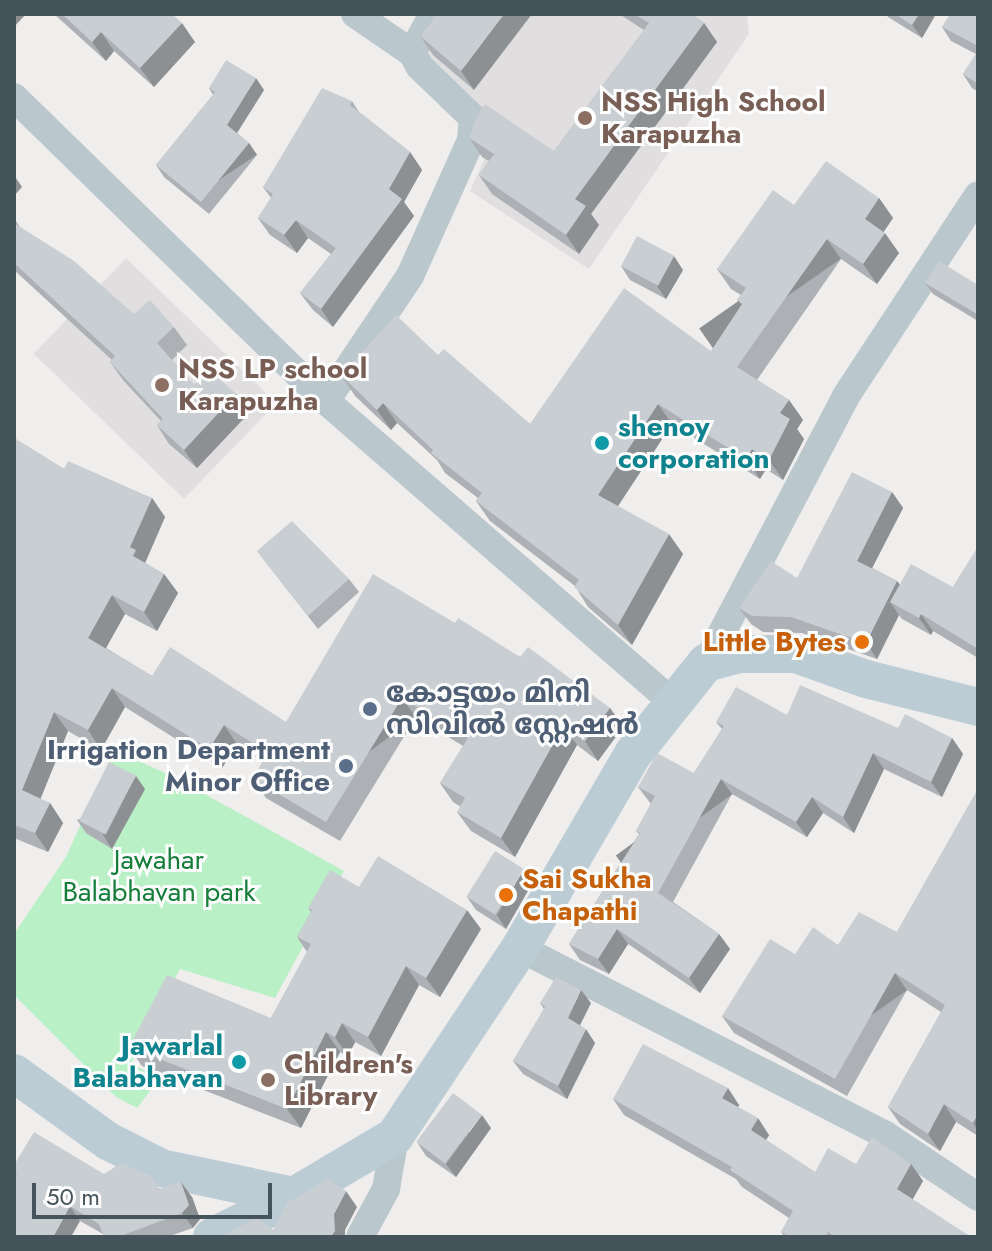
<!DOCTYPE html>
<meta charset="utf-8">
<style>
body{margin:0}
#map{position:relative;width:992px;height:1251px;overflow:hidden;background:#f0eded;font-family:Jost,"Noto Sans Malayalam",sans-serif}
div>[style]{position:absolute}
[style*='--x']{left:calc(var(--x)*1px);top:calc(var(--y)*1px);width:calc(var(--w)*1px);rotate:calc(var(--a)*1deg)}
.education>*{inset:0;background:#e1dedf;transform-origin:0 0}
.green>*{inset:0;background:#b9f0c6}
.street>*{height:28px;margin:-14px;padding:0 14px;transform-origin:14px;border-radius:14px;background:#bac7cd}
.secondary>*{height:38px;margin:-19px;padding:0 19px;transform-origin:19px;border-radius:19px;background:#bcccd5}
.wall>*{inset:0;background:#adb1b5}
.shaded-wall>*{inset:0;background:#8d9093;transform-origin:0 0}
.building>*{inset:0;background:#c9ced2;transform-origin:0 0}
.dots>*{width:22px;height:22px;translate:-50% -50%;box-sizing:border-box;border:4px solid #fff;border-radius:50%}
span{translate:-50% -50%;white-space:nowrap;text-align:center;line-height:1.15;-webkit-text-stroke:6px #fff;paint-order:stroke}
.education-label{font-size:28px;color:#785e54;font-weight:700}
.left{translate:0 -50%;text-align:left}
.culture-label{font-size:28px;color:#0d838f;font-weight:700}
.right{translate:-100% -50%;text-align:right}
.food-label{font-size:28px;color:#c56008;font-weight:700}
.service-label{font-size:28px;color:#4e5e75;font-weight:700}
.park-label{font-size:28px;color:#147e39}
.frame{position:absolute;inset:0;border:16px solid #45545b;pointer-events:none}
.scale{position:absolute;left:32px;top:1183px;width:240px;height:36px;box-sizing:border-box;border:4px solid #45545b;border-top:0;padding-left:10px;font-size:24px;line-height:28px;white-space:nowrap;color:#45545b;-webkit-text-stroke:6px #fff;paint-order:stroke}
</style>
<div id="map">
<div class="education">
<div style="clip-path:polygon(449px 14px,747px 14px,749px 34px,589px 269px,470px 191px,492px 142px,419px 58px)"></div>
<div style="left:126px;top:258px;width:209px;height:133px;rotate:44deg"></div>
</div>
<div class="green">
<div style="clip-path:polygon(114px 750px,172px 776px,344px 871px,275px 998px,180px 969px,131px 1063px,159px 1079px,137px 1108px,116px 1097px,14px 995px,14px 934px,66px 857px)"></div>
</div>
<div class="street">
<div style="--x:412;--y:53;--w:44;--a:-61.7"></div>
<div style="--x:14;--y:97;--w:436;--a:44.3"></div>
<div style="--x:326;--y:401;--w:460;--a:41"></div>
<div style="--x:326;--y:401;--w:151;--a:-56.1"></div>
<div style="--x:410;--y:276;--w:149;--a:-65.8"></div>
<div style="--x:471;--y:140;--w:22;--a:-85"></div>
<div style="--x:473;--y:118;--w:74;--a:-136.1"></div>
<div style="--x:420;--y:67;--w:16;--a:-120"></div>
<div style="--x:412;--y:53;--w:69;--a:-145.6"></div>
<div style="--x:706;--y:663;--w:301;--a:-62.3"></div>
<div style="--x:846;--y:396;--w:240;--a:-56.7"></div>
<div style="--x:520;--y:948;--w:409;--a:27.1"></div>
<div style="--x:884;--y:1134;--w:113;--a:33.8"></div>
<div style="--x:360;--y:1237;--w:55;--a:-61.6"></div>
<div style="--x:386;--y:1189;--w:54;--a:-80.4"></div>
</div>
<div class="secondary">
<div style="--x:14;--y:1073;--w:116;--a:35.9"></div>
<div style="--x:108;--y:1141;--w:59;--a:27"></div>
<div style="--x:161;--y:1168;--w:136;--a:11.9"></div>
<div style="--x:212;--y:1237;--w:92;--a:-26.6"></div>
<div style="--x:294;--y:1196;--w:117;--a:-30.7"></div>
<div style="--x:395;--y:1136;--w:226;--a:-56.4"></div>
<div style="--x:520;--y:948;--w:225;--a:-59.8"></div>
<div style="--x:633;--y:754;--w:117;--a:-51.3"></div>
<div style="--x:706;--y:663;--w:35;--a:-15"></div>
<div style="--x:740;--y:654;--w:56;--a:0"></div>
<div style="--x:796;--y:654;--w:74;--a:19.7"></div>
<div style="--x:866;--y:679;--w:115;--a:14"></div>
</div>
<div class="wall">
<div style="clip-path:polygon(54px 14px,172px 14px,195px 42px,154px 87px,114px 51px,106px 61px)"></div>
<div style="clip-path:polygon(437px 14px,474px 90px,433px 55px,420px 36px)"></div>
<div style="clip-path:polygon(619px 14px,691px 14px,704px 23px,717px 42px,591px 214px,599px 225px,579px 254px,492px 194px,479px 175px,489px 161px,482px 157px,469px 138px,554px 151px,644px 30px)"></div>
<div style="clip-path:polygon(886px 14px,936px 14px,922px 38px,888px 17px)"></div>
<div style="clip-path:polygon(978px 14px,978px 92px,972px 88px,963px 74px,976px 54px,951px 41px,942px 27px)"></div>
<div style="clip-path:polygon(209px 88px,264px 90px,237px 133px,249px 143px,257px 155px,209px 214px,164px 177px,156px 165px,213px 95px)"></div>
<div style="clip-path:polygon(352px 101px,359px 112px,410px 152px,422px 170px,404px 202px,414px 216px,333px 327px,313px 310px,300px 293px,331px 254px,308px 238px,297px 253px,270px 235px,258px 218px,271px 198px,263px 187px)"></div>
<div style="clip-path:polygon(879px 198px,893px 218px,883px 232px,899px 253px,877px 284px,841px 259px,757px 380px,789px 400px,803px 420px,797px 429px,804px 439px,783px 480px,766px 469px,760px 479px,672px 424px,618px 506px,683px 554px,632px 645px,588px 607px,575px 586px,490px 521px,476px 501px,478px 498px,445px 473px,437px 460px,397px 423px,391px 430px,355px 396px,341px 375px,438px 355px,530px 424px,711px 351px,741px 305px,737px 300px,741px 295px,731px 289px,717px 269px,794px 205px)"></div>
<div style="clip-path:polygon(14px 218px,20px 227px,134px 314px,174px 327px,187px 345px,172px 360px,194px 385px,236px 394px,249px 413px,197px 468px,169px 444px,157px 425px,161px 421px,123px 380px,110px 362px,112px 360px,14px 270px)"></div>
<div style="clip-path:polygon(621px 266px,683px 270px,666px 299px,630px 280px)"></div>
<div style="clip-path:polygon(925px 283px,978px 285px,978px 321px,933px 294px)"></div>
<div style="clip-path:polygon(14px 438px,64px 469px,152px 498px,165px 517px,145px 563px,164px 574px,178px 593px,157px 631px,125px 614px,106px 648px,152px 676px,286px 722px,455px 623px,520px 657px,610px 708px,623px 727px,598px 761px,577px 745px,515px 857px,471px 831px,457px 812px,461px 807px,453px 802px,440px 783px,463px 746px,416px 717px,340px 841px,266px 798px,253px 779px,263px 761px,237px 744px,222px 768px,125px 707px,101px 750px,68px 731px,40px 799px,50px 803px,63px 823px,48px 852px,14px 838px)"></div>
<div style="clip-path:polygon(892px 492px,903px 508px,872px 568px,897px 581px,899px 584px,953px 587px,978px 547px,978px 658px,933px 631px,931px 635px,902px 619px,899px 615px,877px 659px,802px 633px,763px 632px,751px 624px,739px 608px,797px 578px)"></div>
<div style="clip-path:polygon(257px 551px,349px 579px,359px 592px,318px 629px)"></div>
<div style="clip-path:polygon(787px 715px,898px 728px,952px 738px,963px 754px,942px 797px,884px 769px,854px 833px,823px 813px,807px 837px,732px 794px,673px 902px,719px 934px,730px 949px,700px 993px,628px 944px,609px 974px,580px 960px,569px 944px,639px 834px,636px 831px,651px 804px,638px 787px,694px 773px,722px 729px,716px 722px)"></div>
<div style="clip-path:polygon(145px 789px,112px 849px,86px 833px,77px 820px)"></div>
<div style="clip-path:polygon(978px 789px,978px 1136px,956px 1122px,940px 1151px,900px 1124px,888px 1107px,941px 1012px,907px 990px,847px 1096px,734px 1033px,722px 1016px,795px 954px,897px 932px)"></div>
<div style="clip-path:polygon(533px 882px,506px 929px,476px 910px,467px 897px)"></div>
<div style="clip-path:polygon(359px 887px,481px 929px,440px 997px,419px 985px,381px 1056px,355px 1042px,348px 1056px,340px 1052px,301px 1128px,142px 1066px,129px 1047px,271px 1018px,307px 952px,297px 937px,311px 912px,308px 908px)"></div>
<div style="clip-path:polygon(540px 1003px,591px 1003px,580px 1025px,595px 1043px,567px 1099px,523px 1074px,513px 1061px,544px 1009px)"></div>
<div style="clip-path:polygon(613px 1099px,739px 1105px,738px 1107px,769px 1135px,766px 1140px,815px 1172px,856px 1164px,911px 1164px,923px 1181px,912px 1199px,970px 1237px,785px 1237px,781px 1232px,789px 1218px,742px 1187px,736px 1179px,624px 1115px)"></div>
<div style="clip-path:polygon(491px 1128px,456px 1177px,426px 1156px,417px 1142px)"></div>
<div style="clip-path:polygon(14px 1165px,104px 1174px,192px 1197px,200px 1219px,193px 1228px,167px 1237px,104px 1237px,103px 1234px,80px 1221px,15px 1177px)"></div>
</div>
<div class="shaded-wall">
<div style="clip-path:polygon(14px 14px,26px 14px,14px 27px)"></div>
<div style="clip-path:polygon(504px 14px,532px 14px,474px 90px,461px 71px)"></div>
<div style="clip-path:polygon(919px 14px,936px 14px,922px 38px,912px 25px)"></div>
<div style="clip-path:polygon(182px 23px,195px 42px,154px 87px,140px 68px)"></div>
<div style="clip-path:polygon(704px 23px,717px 42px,591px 214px,599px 225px,579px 254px,566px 235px,575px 199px)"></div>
<div style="clip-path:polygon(101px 32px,114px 51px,106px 61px,92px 42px)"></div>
<div style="clip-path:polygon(256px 78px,264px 90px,235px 136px,227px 125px)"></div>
<div style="left:249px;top:143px;width:14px;height:76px;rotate:56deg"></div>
<div style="clip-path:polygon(410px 152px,422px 170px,404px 202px,414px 216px,333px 327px,321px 309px)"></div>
<div style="clip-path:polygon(14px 175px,22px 187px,14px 196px)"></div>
<div style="clip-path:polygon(879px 198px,893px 218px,879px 239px,865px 219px)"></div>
<div style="clip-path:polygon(296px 220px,308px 238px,297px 253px,284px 235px)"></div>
<div style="clip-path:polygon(885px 233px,899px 253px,877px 284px,863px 264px)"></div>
<div style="left:827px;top:239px;width:24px;height:156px;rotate:55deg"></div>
<div style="clip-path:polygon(674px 256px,683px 270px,666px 299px,657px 286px)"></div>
<div style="clip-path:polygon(236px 394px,249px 413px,197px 468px,184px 450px)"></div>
<div style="clip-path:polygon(789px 400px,803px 420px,797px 429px,804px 439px,783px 480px,769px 460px,780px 413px)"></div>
<div style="clip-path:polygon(383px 403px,397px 423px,391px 430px,377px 410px)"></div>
<div style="clip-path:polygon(658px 404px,672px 424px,612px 515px,598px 495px)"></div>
<div style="clip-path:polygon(752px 449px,766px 469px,760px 479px,746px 459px)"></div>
<div style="clip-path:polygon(892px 492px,903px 508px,868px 576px,857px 561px)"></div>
<div style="clip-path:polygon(152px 498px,165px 517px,145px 563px,133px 556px,130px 547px)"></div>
<div style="clip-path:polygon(669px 534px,683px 554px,632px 645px,618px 625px)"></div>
<div style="clip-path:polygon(164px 574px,178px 593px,157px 631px,144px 612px)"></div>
<div style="clip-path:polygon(897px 581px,909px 597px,890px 602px,899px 615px,877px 659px,866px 643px)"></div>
<div style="clip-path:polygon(112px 595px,125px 614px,101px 657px,88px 638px)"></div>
<div style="clip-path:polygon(921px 614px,933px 631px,931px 635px,919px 618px)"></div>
<div style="clip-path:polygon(112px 688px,125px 707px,101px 750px,88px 730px)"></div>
<div style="left:402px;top:698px;width:24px;height:145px;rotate:54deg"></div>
<div style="clip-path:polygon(610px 708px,623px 727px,598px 761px,585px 741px)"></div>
<div style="clip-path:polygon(54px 712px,68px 731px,36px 810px,22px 790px)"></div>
<div style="clip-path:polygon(224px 725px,237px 744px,222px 768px,209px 749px)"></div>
<div style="clip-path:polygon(563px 726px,577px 745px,515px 857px,501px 838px)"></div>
<div style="clip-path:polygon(952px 738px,963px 754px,942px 797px,931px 782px)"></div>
<div style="clip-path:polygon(873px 753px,884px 769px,854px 833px,843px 817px)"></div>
<div style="clip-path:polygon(136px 776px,145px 789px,112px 849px,103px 835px)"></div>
<div style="left:721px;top:779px;width:19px;height:130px;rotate:54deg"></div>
<div style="clip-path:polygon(812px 797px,823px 813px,807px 837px,796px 822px)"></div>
<div style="clip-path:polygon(50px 803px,63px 823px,48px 852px,35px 833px)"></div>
<div style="clip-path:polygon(524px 869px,533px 882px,506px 929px,497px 915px)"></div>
<div style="clip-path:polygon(467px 910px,481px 929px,440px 997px,426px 978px)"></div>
<div style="clip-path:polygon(617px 929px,628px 944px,609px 974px,598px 959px)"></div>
<div style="clip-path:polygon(719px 934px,730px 949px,700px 993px,689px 978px)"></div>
<div style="clip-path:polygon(406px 966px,419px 985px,381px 1056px,368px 1037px)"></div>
<div style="left:895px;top:973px;width:21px;height:122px;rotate:55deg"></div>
<div style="clip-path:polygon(581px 990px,591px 1003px,577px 1031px,568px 1018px)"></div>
<div style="clip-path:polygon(342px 1023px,355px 1042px,348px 1056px,335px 1037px)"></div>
<div style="clip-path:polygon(586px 1029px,595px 1043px,567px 1099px,558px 1086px)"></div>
<div style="clip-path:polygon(326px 1032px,340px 1052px,301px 1128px,287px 1109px)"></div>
<div style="clip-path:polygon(728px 1088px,739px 1105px,734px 1115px,722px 1098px)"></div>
<div style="clip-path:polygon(944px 1104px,956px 1122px,940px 1151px,928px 1134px)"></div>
<div style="clip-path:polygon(978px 1114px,978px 1131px,973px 1123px)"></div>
<div style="clip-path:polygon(482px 1115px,491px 1128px,456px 1177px,446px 1164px)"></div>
<div style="clip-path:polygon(758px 1118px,769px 1135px,762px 1147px,751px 1130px)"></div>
<div style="clip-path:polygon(911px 1164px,923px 1181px,909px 1206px,897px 1189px)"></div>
<div style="clip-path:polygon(181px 1182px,192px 1197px,200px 1219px,193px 1228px,182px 1213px)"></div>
<div style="clip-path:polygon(346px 1191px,357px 1207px,345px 1230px,345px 1237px,331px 1237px,334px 1214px)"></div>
<div style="clip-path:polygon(70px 1206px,80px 1221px,71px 1237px,53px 1237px)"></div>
</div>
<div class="building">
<div style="clip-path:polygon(62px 14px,172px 14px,182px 23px,140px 68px,101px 32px,92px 42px)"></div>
<div style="clip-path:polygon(437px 14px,504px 14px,461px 71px,420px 36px)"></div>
<div style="clip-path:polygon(634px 14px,691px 14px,704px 23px,575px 199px,586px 206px,566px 235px,479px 175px,494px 154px,469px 138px,475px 120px,485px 104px,554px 151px,649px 23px)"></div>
<div style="clip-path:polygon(895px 14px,919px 14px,912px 25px)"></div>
<div style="clip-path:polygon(950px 14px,978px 14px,978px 46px,942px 27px)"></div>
<div style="clip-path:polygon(978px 51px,978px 84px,963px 74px)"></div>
<div style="clip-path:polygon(226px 60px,256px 78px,227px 125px,249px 143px,201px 202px,156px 165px,215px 92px,209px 88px)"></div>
<div style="clip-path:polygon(322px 88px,352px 101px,350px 105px,410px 152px,389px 189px,402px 199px,321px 309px,300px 293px,336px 248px,296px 220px,284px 235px,258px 218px,273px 194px,263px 187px)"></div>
<div style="clip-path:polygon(826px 161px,879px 198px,865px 219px,885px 233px,863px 264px,827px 239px,737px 367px,789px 400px,780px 413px,790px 419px,769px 460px,752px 449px,746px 459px,658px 404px,598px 495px,669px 534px,618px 625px,574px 587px,579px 580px,476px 501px,482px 493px,431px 453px,433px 450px,383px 403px,377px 410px,341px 375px,396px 315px,438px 355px,444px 349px,530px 424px,624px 288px,711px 351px,742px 304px,737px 300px,746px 288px,717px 269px,773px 190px,794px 205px)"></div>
<div style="clip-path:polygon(14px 223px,74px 261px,134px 314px,150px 300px,174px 327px,157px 343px,194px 385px,209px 369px,236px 394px,184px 450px,157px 425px,163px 419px,110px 362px,115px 356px,14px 263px)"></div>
<div style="left:637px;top:236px;width:42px;height:34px;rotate:28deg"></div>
<div style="clip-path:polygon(939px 261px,978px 285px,978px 311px,977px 314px,925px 283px)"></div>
<div style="clip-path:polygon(14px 438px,64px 469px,68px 461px,152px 498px,130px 547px,136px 550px,133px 556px,164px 574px,144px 612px,112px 595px,88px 638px,152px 676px,170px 647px,286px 722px,373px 574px,455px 623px,458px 618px,520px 657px,528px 647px,610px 708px,585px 741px,563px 726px,501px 838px,457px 812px,465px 798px,440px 783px,468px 738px,402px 698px,326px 822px,253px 779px,268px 753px,224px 725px,209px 749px,112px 688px,88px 730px,54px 712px,22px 790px,50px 803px,35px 833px,14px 825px)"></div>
<div style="clip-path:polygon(852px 472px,892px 492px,857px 561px,897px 581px,866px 643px,791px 617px,752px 616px,739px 608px,771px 561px,797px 578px)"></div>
<div style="clip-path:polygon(292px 521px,349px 579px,308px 616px,257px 551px)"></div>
<div style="clip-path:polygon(978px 547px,978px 649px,921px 614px,919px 618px,890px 602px,911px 564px,953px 587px)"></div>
<div style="clip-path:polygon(800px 685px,898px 728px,905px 714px,952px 738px,931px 782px,873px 753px,843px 817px,812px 797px,796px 822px,721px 779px,658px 893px,719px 934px,689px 978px,617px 929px,598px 959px,569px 944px,640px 833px,636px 831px,655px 796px,638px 787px,657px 753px,694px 773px,724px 726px,716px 722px,736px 687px,787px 715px)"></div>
<div style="left:109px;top:762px;width:30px;height:66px;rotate:27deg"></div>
<div style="clip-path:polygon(978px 789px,978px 1053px,977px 1055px,978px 1055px,978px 1114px,973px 1123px,944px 1104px,928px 1134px,888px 1107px,945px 1005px,895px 973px,835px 1079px,722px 1016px,770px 939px,795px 954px,813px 927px,838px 945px,859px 912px,897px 932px)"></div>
<div style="left:495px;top:851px;width:34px;height:54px;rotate:32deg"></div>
<div style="clip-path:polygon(378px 856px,467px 910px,426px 978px,406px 966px,368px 1037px,342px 1023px,335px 1037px,326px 1032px,287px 1109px,129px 1047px,167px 975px,271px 1018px,311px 944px,297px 937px,312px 910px,308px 908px,330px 870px,359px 887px)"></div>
<div style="clip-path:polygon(556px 977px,581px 990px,568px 1018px,586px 1029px,558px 1086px,513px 1061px,545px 1007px,540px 1003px)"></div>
<div style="clip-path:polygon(643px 1044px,728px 1088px,722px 1098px,758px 1118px,751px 1130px,815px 1172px,828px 1148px,856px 1164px,872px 1137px,911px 1164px,897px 1189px,968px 1235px,967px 1237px,835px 1237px,828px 1232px,825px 1237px,790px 1237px,781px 1232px,793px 1211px,730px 1170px,732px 1167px,613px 1099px)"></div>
<div style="left:453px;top:1093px;width:36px;height:61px;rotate:37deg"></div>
<div style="clip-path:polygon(34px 1132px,104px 1174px,121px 1163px,151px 1176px,159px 1189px,181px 1182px,189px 1205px,182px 1213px,118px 1237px,104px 1237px,99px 1224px,70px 1206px,53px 1237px,14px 1237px,14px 1178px,17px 1174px,14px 1172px,14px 1165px)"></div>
<div style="clip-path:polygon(328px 1179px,346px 1191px,334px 1214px,335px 1231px,331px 1237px,219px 1237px,257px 1218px,273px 1230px,287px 1203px)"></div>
</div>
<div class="dots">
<div style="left:585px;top:118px;background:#8d6e63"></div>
<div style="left:162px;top:385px;background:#8d6e63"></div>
<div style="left:602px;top:443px;background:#0f9aa8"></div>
<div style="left:862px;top:642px;background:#e8710a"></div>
<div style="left:370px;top:709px;background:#5c6f8a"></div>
<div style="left:346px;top:766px;background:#5c6f8a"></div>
<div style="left:506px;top:895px;background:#e8710a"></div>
<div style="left:239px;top:1062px;background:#0f9aa8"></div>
<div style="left:268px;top:1080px;background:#8d6e63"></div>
</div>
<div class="education-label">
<span class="left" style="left:601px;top:118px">NSS High School<br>Karapuzha</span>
<span class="left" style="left:178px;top:385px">NSS LP school<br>Karapuzha</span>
<span class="left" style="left:284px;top:1080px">Children's<br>Library</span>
</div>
<div class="culture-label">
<span class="left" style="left:618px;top:443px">shenoy<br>corporation</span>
<span class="right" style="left:223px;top:1062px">Jawarlal<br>Balabhavan</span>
</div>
<div class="food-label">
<span class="right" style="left:846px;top:642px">Little Bytes</span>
<span class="left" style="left:522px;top:895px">Sai Sukha<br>Chapathi</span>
</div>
<div class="service-label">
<span class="left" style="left:386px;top:709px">കോട്ടയം മിനി<br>സിവിൽ സ്റ്റേഷൻ</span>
<span class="right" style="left:330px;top:766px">Irrigation Department<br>Minor Office</span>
</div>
<div class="park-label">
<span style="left:159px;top:876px">Jawahar<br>Balabhavan park</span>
</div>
<div class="frame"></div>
<div class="scale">50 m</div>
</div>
